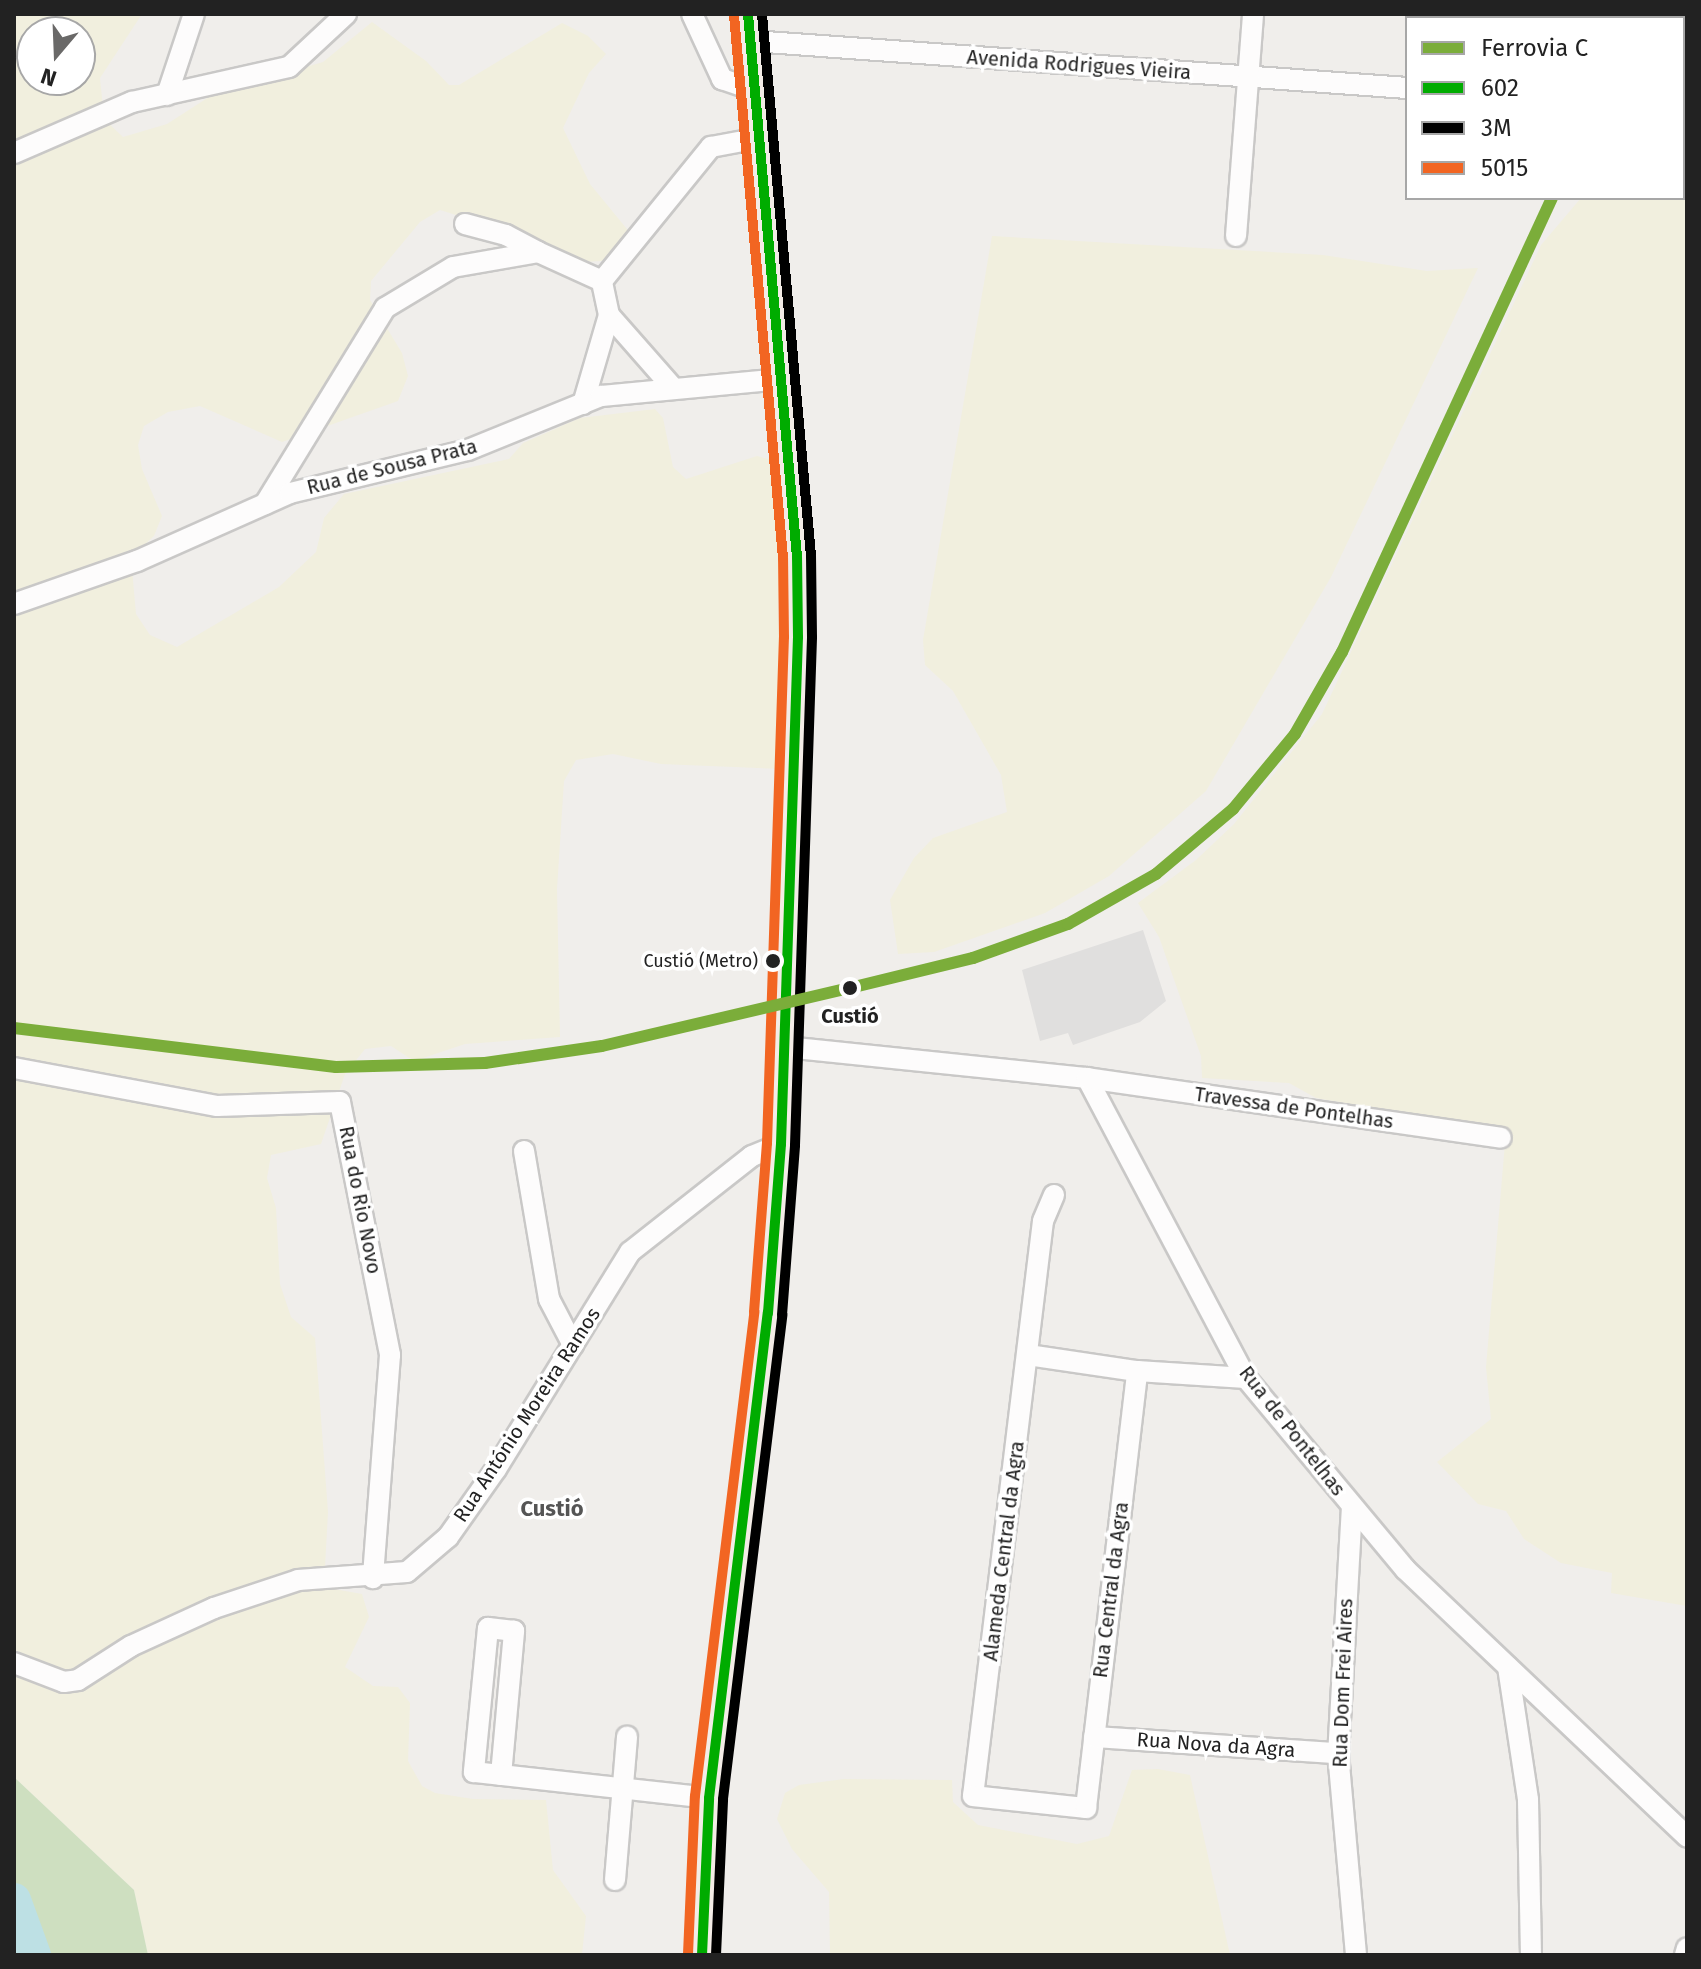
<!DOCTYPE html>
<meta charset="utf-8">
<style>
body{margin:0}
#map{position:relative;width:1701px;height:1969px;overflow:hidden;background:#f0eeeb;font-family:"Fira Sans",sans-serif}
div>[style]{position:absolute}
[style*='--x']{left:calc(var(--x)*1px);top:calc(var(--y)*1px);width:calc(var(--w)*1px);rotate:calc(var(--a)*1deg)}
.farmland>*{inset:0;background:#f1efde}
.forest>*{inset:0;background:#cedfc0}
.parking>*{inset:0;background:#e0dfde}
.river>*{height:34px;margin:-17px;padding:0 17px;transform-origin:17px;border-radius:17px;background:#bde0e4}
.roads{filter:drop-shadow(2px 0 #c9c8c7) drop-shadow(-2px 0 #c9c8c7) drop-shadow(0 2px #c9c8c7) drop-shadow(0 -2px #c9c8c7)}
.minor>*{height:20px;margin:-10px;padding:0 10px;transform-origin:10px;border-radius:10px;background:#fdfcfc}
.major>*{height:26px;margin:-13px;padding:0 13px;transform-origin:13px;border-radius:13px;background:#f3ece6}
.bus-1>*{height:10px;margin:-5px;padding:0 5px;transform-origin:5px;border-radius:5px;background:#00ac00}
.bus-2>*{height:10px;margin:-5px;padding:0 5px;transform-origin:5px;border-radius:5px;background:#000}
.bus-3>*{height:10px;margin:-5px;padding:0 5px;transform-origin:5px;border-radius:5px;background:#f26522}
.rail-1>*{height:12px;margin:-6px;padding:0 6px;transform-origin:6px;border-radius:6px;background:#7bad3a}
.dots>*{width:22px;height:22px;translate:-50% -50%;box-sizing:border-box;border:4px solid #fff;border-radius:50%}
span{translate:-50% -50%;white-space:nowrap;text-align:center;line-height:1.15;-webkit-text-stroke:7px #fff;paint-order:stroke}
.bus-label{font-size:18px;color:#222}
.right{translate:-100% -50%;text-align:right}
.street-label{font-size:20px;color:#222}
.stop-label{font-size:20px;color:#222;font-weight:700}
.neighbourhood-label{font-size:22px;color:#555;font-weight:700}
.frame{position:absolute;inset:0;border:16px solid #222;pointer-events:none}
.legend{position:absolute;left:1405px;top:16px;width:280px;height:184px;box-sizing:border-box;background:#fff;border:2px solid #a7a7a7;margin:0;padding:10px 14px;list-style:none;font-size:24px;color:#222}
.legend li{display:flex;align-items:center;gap:16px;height:40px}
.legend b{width:40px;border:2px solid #a7a7a7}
.north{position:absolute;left:16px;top:16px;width:80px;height:80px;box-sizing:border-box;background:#fff;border:2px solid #a7a7a7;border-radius:50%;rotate:199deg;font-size:22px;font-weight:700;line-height:32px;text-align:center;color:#222}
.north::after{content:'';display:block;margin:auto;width:28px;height:36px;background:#6a6968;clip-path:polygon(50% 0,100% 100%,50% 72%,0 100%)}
</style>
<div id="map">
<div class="farmland">
<div style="clip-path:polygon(evenodd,14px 14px,142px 14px,100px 78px,104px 119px,123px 137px,167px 124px,212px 95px,323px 62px,372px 22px,426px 61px,449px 85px,459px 85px,562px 23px,588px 36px,606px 54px,589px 73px,563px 128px,590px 184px,636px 240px,617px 260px,584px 262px,552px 245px,440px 210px,420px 222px,371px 281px,370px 300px,402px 353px,408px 376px,398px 401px,282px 442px,200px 406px,168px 412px,144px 426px,138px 445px,142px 469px,162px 516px,154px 536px,131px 557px,136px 614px,150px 635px,177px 647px,279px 587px,316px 552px,324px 518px,344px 494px,509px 459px,523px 443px,580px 418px,655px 409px,663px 418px,673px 467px,686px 479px,757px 456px,775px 461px,788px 505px,778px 604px,783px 769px,661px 764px,613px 754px,576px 760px,564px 781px,557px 889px,560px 1037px,465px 1044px,414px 1061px,391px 1046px,365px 1049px,345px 1074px,321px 1144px,271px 1155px,267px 1178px,276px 1208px,280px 1284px,291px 1317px,315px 1338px,328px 1512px,325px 1567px,334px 1589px,362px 1594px,369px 1617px,345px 1667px,373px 1686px,398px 1687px,410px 1703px,408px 1761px,422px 1786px,435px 1793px,473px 1799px,546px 1800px,553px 1870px,586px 1916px,582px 1955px,148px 1955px,134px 1890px,14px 1777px,14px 14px,32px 32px,80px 32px,80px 80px,32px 80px,32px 32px)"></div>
<div style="clip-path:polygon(1666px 14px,1687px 14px,1687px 1606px,1611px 1593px,1612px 1573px,1561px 1563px,1524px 1539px,1506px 1511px,1478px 1504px,1437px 1462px,1491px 1419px,1486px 1367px,1506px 1131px,1316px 1098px,1289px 1083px,1202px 1078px,1201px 1056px,1159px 937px,1138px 903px,1196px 860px,1234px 824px,1322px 714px,1541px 245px,1581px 198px,1683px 198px,1683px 18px,1664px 18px)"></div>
<div style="clip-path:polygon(992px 236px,1323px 255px,1427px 271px,1478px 268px,1331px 577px,1206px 791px,1109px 876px,1045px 913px,934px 952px,898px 954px,890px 900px,914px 858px,933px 838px,1007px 812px,1001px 775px,953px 691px,925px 665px,923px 640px)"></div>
<div style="clip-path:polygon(1158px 1769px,1190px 1775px,1230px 1955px,830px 1955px,829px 1892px,792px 1849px,777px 1819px,785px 1793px,799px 1785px,844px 1779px,952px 1780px,953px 1802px,978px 1825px,1077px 1844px,1109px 1836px,1132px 1770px)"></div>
</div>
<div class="forest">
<div style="clip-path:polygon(14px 1777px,134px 1890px,148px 1955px,14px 1955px)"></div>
</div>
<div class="parking">
<div style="clip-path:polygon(1143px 930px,1166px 1001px,1140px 1022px,1073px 1045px,1068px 1033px,1040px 1041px,1022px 970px)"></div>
</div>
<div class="river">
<div style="--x:14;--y:1900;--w:59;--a:70"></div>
</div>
<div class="roads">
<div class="minor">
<div style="--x:692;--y:14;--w:72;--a:65.2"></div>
<div style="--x:722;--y:79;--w:34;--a:19"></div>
<div style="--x:1573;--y:18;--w:4;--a:-63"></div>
<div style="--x:752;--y:41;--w:657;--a:4.1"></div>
<div style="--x:167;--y:95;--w:85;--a:-71.6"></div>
<div style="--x:14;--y:153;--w:129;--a:-23.4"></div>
<div style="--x:132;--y:102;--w:161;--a:-12.6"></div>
<div style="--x:289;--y:67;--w:78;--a:-42.9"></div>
<div style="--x:465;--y:224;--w:42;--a:15"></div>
<div style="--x:506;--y:235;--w:36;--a:28"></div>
<div style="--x:1236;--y:236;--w:223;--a:-85.6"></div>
<div style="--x:609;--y:315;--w:98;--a:48.7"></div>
<div style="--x:583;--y:404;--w:93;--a:-73.7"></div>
<div style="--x:609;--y:315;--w:35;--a:-102"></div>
<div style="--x:265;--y:504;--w:230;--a:-58.5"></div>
<div style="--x:385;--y:308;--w:79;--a:-31.1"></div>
<div style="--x:453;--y:267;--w:86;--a:-10"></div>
<div style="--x:538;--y:252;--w:70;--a:24.4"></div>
<div style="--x:602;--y:281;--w:173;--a:-50.9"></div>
<div style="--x:711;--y:147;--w:49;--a:-10.6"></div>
<div style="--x:14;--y:604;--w:130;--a:-19.3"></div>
<div style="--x:137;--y:561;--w:167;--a:-24"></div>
<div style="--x:290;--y:493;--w:183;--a:-13.6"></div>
<div style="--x:468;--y:450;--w:144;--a:-22.1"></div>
<div style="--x:601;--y:396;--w:182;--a:-5.4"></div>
<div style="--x:786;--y:1047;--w:303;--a:5.9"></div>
<div style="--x:1087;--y:1078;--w:340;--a:62.1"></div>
<div style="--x:1246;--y:1378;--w:249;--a:50.2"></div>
<div style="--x:1405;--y:1569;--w:389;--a:43.5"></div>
<div style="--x:14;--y:1068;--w:207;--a:10.6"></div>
<div style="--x:217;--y:1106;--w:123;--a:-1.9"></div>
<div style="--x:340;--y:1102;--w:258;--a:78.8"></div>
<div style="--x:390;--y:1355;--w:224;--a:94.4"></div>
<div style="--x:1087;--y:1078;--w:418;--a:8.2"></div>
<div style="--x:524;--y:1151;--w:150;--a:80.4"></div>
<div style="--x:549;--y:1299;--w:52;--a:62.4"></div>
<div style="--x:1054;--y:1195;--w:28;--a:113"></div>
<div style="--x:1043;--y:1221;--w:579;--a:96.94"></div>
<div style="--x:973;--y:1796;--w:114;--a:6.1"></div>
<div style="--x:1086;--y:1808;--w:440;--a:-83.3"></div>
<div style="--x:1028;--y:1355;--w:110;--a:8.4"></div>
<div style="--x:1137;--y:1371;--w:109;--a:3.7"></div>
<div style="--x:1352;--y:1506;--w:247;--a:93.2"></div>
<div style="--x:1338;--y:1753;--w:203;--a:84.9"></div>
<div style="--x:14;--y:1663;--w:53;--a:20.8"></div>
<div style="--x:64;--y:1682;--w:14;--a:-8"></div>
<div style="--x:78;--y:1680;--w:63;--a:-32.7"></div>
<div style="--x:131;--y:1646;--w:91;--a:-24.6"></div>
<div style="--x:214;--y:1608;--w:89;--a:-18.4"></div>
<div style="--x:298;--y:1580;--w:109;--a:-4.2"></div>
<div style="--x:407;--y:1572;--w:54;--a:-40.5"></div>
<div style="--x:448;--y:1537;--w:83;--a:-54.8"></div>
<div style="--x:496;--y:1469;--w:255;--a:-58.3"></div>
<div style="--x:630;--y:1252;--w:155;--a:-38.2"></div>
<div style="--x:752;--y:1156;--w:31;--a:-22"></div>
<div style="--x:1508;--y:1667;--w:134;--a:81.4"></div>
<div style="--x:1528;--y:1800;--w:155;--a:88.9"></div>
<div style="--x:1094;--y:1737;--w:245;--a:3.8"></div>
<div style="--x:501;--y:1775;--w:145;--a:-84.8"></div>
<div style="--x:514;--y:1631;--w:26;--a:-173"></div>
<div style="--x:488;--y:1628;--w:145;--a:95.6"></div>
<div style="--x:474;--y:1772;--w:236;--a:6.3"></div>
<div style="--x:615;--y:1880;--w:144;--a:-85.2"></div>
<div style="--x:1685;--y:1955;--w:7;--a:-74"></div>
</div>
<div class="major">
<div style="--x:702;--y:1955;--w:157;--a:-87.4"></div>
<div style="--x:709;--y:1798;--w:489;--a:-83.1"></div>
<div style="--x:768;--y:1313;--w:169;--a:-85.6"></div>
<div style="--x:781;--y:1144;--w:507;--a:-88.08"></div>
<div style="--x:798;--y:637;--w:80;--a:-90.7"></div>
<div style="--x:797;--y:557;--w:545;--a:-95.16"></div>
</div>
</div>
<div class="bus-1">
<div style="--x:702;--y:1955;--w:157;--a:-87.4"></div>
<div style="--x:709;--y:1798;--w:489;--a:-83.1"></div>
<div style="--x:768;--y:1313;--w:169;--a:-85.6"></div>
<div style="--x:781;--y:1144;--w:507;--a:-88.08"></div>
<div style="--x:798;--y:637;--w:80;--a:-90.7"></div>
<div style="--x:797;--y:557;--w:545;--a:-95.16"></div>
</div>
<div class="bus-2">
<div style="--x:716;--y:1955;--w:156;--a:-87.4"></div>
<div style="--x:723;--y:1799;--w:488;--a:-83"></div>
<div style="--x:782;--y:1315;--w:170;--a:-85.6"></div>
<div style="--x:795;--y:1145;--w:508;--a:-88.08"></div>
<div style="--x:812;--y:637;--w:81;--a:-90.7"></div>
<div style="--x:811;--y:556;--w:544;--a:-95.17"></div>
</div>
<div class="bus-3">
<div style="--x:688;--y:1954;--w:158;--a:-87.5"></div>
<div style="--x:695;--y:1796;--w:488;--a:-83"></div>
<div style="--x:754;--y:1312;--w:169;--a:-85.6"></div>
<div style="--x:767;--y:1143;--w:506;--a:-88.08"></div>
<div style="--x:784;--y:637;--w:79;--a:-90.7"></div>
<div style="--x:783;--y:558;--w:545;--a:-95.16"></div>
</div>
<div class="rail-1">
<div style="--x:14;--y:1028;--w:324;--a:6.9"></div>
<div style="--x:336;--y:1067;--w:149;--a:-1.5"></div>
<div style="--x:485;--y:1063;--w:118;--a:-8.3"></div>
<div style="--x:602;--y:1046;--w:255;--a:-13.2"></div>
<div style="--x:850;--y:988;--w:127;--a:-13.7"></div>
<div style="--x:973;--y:958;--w:101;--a:-19.7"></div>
<div style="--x:1068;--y:924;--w:101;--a:-29.6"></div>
<div style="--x:1156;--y:874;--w:101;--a:-40.2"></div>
<div style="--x:1233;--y:809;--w:97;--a:-50.4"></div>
<div style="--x:1295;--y:734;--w:95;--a:-60.2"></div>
<div style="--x:1342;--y:652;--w:500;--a:-65.18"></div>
</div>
<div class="dots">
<div style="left:773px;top:961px;background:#222"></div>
<div style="left:850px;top:988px;background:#222"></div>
</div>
<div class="bus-label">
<span class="right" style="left:758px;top:961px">Custió (Metro)</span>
</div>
<div class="street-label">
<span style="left:1079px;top:65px;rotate:4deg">Avenida Rodrigues Vieira</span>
<span style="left:392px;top:467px;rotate:-14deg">Rua de Sousa Prata</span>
<span style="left:1294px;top:1108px;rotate:8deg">Travessa de Pontelhas</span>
<span style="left:360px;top:1200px;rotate:79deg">Rua do Rio Novo</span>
<span style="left:527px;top:1415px;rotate:-57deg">Rua António Moreira Ramos</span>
<span style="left:1292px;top:1431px;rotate:52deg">Rua de Pontelhas</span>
<span style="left:1004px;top:1551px;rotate:-83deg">Alameda Central da Agra</span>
<span style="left:1111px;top:1590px;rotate:-83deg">Rua Central da Agra</span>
<span style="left:1343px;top:1683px;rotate:-88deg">Rua Dom Frei Aires</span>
<span style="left:1216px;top:1745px;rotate:4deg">Rua Nova da Agra</span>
</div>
<div class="stop-label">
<span style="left:850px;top:1016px">Custió</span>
</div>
<div class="neighbourhood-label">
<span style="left:552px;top:1509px">Custió</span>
</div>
<div class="frame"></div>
<ul class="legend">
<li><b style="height:10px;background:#7bad3a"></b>Ferrovia C</li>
<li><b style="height:10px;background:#00ac00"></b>602</li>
<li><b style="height:10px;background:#000"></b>3M</li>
<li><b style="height:10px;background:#f26522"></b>5015</li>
</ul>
<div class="north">N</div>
</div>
